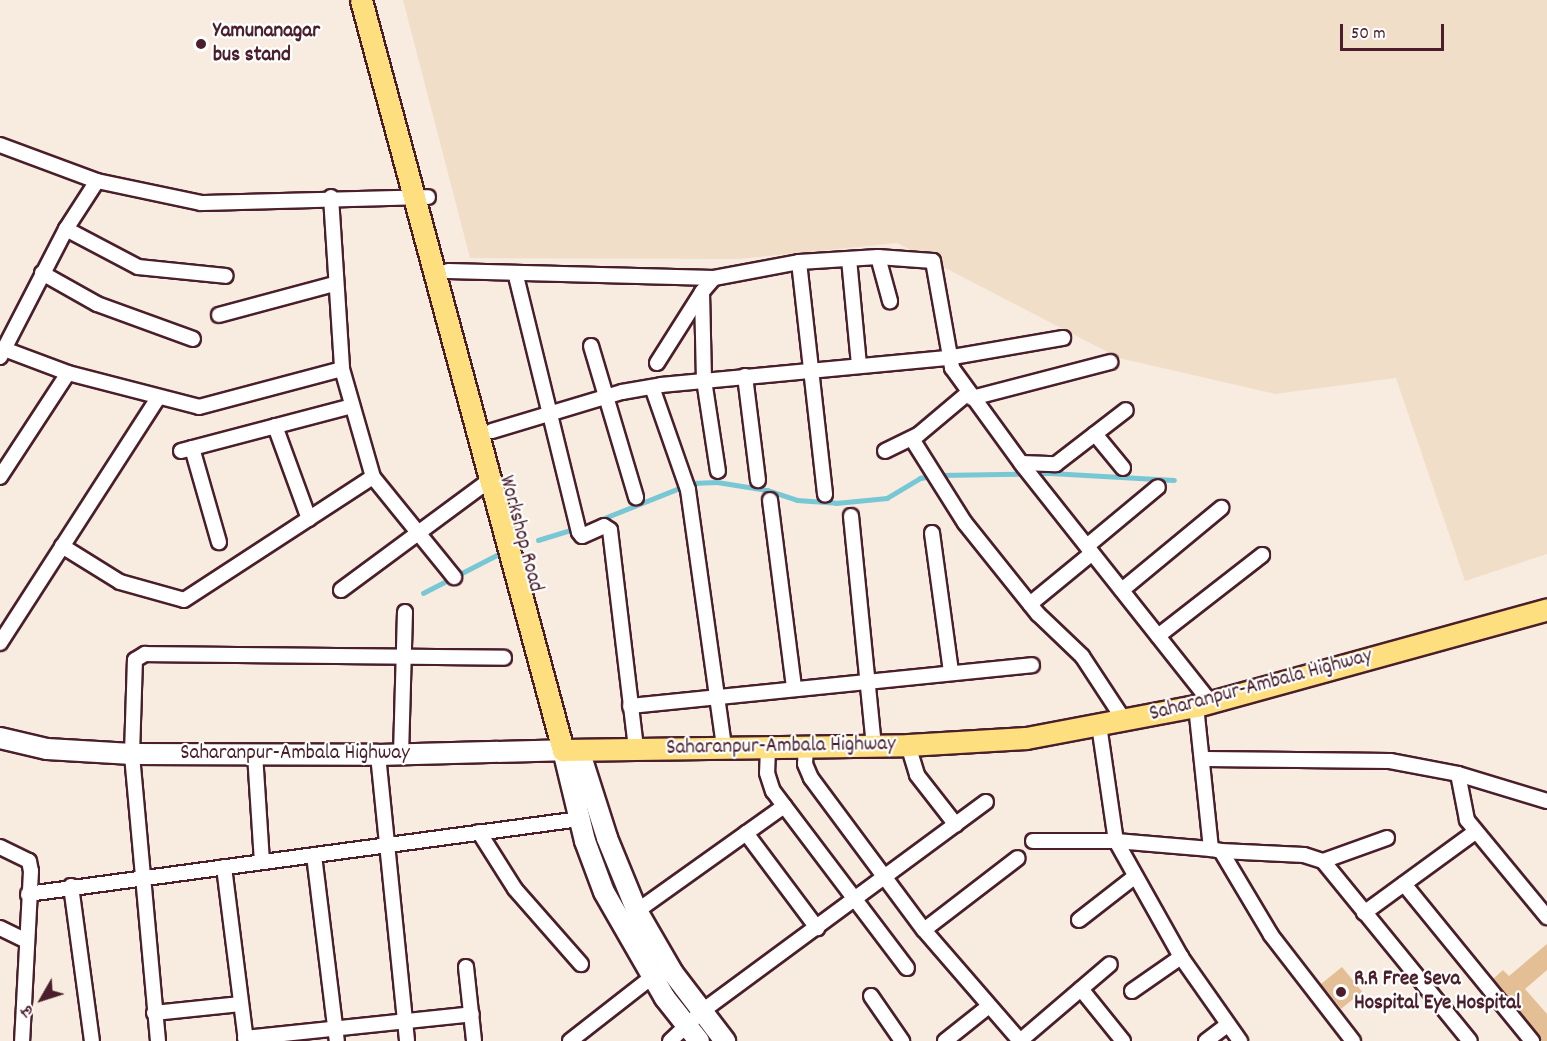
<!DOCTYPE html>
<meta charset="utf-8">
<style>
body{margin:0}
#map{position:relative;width:1547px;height:1041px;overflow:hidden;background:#f7ecdf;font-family:Dekko,"Playpen Sans Deva",sans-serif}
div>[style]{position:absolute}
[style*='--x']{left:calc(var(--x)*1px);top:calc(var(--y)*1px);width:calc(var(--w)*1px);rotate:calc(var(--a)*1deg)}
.built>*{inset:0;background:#f1dec9}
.stream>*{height:4.5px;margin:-2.25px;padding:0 2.25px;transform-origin:2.25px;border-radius:2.25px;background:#78c7d4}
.building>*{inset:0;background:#e4bf95;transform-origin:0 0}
.roads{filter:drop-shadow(2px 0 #4a1f2b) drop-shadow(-2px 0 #4a1f2b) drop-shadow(0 2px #4a1f2b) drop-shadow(0 -2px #4a1f2b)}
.minor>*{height:14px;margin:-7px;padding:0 7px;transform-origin:7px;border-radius:7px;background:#fff}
.secondary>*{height:20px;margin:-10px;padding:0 10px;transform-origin:10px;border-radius:10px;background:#fff}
.primary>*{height:21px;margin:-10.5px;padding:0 10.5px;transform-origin:10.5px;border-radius:10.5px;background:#fedf80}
.dots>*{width:16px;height:16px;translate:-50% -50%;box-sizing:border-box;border:3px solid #fff;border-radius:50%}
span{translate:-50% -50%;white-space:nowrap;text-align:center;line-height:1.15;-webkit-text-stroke:4.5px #fff;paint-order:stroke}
.poi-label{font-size:21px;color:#4a1f2b;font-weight:700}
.left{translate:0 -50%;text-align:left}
.street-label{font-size:21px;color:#4a1f2b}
.north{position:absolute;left:12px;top:969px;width:60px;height:60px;-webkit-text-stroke:4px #fff;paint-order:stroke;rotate:231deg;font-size:16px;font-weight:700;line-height:24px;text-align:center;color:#4a1f2b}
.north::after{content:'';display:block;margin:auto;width:21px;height:27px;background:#4a1f2b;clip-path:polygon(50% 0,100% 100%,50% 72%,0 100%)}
.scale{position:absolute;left:1340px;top:24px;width:104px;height:27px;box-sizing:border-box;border:3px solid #4a1f2b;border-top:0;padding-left:8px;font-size:18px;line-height:21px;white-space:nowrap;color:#4a1f2b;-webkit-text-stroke:4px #fff;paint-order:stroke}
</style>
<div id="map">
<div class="built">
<div style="clip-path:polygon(403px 0,1547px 0,1547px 554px,1465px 581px,1396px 378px,1275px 394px,1119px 358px,897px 243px,738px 259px,470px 258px)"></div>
</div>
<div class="stream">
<div style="--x:538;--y:540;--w:51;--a:-17"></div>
<div style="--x:587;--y:525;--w:113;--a:-21.8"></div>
<div style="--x:692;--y:483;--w:25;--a:-2"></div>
<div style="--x:717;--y:482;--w:51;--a:9.1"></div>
<div style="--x:767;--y:490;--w:32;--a:18"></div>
<div style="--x:797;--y:500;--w:39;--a:4"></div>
<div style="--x:836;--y:503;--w:51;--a:-5.6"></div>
<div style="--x:887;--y:498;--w:39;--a:-31"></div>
<div style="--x:920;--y:478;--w:19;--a:-9"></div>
<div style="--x:939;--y:475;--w:111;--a:-1"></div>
<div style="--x:1050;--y:473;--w:124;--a:3.2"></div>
<div style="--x:423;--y:593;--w:83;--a:-27.2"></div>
</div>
<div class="building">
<div style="clip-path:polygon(1547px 944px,1547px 970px,1525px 989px,1547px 1014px,1547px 1041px,1542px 1041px,1493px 979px,1503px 970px,1509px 976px)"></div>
<div style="left:1342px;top:967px;width:32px;height:27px;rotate:51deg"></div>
</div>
<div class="roads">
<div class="minor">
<div style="--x:0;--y:145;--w:103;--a:20.4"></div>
<div style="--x:97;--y:181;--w:106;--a:11.9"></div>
<div style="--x:201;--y:203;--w:227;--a:-1.5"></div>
<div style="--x:331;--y:197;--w:172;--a:86.3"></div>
<div style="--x:342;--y:369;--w:112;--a:74"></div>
<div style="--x:373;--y:477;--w:129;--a:51"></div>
<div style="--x:66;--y:229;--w:81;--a:27.8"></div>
<div style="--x:138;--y:267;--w:88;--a:5.8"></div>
<div style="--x:878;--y:257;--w:46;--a:74.7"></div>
<div style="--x:849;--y:259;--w:105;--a:84.6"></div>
<div style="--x:799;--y:262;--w:234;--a:83.6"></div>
<div style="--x:448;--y:271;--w:266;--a:1.5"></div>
<div style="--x:714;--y:278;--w:86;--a:-10.7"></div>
<div style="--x:799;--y:262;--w:79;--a:-3.6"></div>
<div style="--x:878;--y:257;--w:55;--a:4.2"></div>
<div style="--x:933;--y:261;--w:109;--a:79.9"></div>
<div style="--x:952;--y:368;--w:122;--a:54"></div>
<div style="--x:1024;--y:467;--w:300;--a:51.6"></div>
<div style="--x:42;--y:273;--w:63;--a:29.4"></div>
<div style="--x:97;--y:304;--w:102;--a:20"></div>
<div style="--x:516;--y:276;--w:264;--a:76.2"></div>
<div style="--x:579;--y:532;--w:5;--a:53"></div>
<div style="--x:582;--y:536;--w:24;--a:-24"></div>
<div style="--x:604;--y:526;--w:7;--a:34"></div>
<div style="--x:610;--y:530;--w:221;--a:83.2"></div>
<div style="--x:714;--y:278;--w:18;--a:131"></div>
<div style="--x:702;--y:292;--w:88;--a:88.7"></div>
<div style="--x:704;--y:380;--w:92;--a:81.3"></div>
<div style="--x:219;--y:315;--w:119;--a:-15.1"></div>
<div style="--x:591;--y:346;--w:158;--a:73.4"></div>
<div style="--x:4;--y:349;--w:68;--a:20.6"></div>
<div style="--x:0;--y:357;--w:144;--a:-62.7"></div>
<div style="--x:66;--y:229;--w:57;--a:-57.1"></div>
<div style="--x:657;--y:363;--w:84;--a:-57.6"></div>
<div style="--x:745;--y:376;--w:105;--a:82.9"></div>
<div style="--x:652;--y:387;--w:109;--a:70.7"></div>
<div style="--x:688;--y:490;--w:260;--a:82"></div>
<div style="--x:972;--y:398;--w:143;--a:-14.6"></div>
<div style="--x:275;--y:426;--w:99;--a:69.9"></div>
<div style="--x:492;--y:431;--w:136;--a:-16.7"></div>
<div style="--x:622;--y:392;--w:40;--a:-10"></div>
<div style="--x:661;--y:385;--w:287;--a:-5.4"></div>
<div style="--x:947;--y:358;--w:118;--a:-9.8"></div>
<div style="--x:1095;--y:434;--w:44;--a:50.5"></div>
<div style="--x:912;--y:439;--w:99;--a:57.8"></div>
<div style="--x:965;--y:523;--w:117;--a:51.3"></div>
<div style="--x:1038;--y:614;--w:61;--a:43.7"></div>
<div style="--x:1082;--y:656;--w:77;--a:56.7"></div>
<div style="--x:192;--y:448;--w:98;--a:74"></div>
<div style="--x:181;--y:451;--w:177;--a:-14.7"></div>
<div style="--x:885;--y:451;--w:37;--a:-26"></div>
<div style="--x:918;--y:435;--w:65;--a:-40"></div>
<div style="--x:1021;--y:463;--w:35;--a:2"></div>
<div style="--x:1056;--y:464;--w:88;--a:-37.6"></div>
<div style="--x:0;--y:477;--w:124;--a:-56.8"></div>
<div style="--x:68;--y:373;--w:135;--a:14.5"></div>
<div style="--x:199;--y:407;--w:148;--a:-14.9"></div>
<div style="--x:770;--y:500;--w:190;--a:82.7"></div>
<div style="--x:851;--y:516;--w:230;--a:84.3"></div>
<div style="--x:932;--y:533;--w:139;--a:82.2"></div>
<div style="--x:62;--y:546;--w:68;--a:31.8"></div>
<div style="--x:120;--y:582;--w:66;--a:15.7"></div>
<div style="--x:184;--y:600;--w:225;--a:-33.1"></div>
<div style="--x:1087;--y:546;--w:92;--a:-39.7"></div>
<div style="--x:341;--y:590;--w:187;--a:-36.5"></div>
<div style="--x:1122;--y:590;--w:129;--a:-39.6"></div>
<div style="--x:1030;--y:604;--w:80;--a:-39.4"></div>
<div style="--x:1158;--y:636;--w:132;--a:-37.9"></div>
<div style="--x:0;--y:643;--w:292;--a:-57.2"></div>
<div style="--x:630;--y:706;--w:404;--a:-5.8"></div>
<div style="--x:1196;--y:706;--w:144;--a:84"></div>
<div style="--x:1211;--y:849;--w:10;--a:11"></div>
<div style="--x:1221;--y:851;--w:98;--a:59.2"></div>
<div style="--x:1271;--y:935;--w:134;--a:52.3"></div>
<div style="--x:1099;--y:725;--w:117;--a:81.7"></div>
<div style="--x:1116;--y:841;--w:133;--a:60.7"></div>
<div style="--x:1181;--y:957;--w:103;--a:54.9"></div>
<div style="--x:908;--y:745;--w:31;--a:73"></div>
<div style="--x:917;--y:775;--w:63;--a:52"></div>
<div style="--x:806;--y:746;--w:18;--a:93"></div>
<div style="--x:805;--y:764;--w:15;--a:67"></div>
<div style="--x:811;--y:778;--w:189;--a:53.4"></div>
<div style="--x:924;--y:930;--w:147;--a:49.1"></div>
<div style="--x:768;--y:747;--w:26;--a:92"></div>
<div style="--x:767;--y:773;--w:19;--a:72"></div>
<div style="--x:773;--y:791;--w:222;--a:52.9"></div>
<div style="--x:255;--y:754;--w:108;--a:86.3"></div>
<div style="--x:378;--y:755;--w:287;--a:84.2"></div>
<div style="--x:401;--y:755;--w:143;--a:-88.4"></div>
<div style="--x:1205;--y:759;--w:185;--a:0.6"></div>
<div style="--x:1390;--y:761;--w:69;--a:10.8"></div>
<div style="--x:1458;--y:774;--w:93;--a:16.9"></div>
<div style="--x:1458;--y:774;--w:47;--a:78.9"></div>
<div style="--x:1467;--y:820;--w:126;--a:50.5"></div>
<div style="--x:479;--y:832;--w:67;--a:57.7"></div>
<div style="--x:515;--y:889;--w:100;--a:48.7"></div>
<div style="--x:746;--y:833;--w:119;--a:53.2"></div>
<div style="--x:1033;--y:841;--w:83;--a:0"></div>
<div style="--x:1116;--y:841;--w:95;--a:4.8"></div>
<div style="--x:0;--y:847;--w:32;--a:26"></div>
<div style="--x:29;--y:861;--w:10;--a:79"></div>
<div style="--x:31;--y:871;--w:170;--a:93"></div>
<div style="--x:1221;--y:851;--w:83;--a:2.8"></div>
<div style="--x:1304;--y:855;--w:20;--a:18"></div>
<div style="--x:1323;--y:861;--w:68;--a:-19.8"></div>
<div style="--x:314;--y:855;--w:187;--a:83"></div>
<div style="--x:1323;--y:861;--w:232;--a:50.8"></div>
<div style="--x:224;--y:867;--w:175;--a:82.8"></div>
<div style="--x:1404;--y:884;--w:203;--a:50.8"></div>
<div style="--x:71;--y:886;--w:156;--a:82.3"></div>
<div style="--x:28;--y:894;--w:557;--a:-7.74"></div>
<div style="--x:637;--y:911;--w:181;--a:-35.5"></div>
<div style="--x:1364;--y:913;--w:137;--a:-36.1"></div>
<div style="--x:1079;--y:920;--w:68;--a:-37.9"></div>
<div style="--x:0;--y:928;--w:28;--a:26"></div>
<div style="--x:924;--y:930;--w:118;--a:-37.5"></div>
<div style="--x:466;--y:967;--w:74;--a:83.8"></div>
<div style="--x:1081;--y:989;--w:67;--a:51.1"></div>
<div style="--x:1132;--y:991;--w:60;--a:-34.8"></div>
<div style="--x:871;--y:996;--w:55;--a:55.4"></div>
<div style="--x:154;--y:1013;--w:87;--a:-5.9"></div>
<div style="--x:245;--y:1038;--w:228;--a:-6"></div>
<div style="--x:158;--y:1041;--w:288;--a:-95.2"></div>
<div style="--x:132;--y:754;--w:94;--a:-88.2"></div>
<div style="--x:135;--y:660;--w:12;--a:-31"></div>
<div style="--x:145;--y:654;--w:359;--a:0.6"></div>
<div style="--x:570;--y:1041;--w:104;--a:-38"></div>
<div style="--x:670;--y:1041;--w:42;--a:-43.1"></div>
<div style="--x:701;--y:1012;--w:354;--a:-36.4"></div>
<div style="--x:945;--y:1041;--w:56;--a:-38.5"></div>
<div style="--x:1020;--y:1041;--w:118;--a:-40.5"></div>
<div style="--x:1206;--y:1041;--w:26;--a:-37"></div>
</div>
<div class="secondary">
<div style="--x:0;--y:738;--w:48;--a:13.2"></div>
<div style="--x:47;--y:749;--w:85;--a:3.4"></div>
<div style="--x:132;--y:754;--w:246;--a:0.2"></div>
<div style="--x:378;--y:755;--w:185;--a:-1.5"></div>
<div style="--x:563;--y:750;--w:94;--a:76.4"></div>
<div style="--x:585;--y:841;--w:54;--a:69.6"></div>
<div style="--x:604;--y:892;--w:122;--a:60.1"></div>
<div style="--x:665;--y:998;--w:55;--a:51.7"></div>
<div style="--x:579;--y:750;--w:92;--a:72.3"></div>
<div style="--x:607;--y:838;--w:79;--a:67.7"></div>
<div style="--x:637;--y:911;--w:72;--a:59.9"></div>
<div style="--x:673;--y:973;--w:86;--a:52.6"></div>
</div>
<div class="primary">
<div style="--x:361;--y:0;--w:777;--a:74.93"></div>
<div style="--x:563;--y:750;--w:345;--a:-0.8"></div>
<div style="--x:908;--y:745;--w:118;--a:-3.4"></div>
<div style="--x:1026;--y:738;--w:173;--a:-10.7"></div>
<div style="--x:1196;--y:706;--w:364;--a:-15.4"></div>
</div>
</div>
<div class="dots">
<div style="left:201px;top:44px;background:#4a1f2b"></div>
<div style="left:1341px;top:992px;background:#4a1f2b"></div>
</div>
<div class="poi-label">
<span class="left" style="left:213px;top:44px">Yamunanagar<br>bus stand</span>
<span class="left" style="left:1354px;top:992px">R.R Free Seva<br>Hospital Eye Hospital</span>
</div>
<div class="street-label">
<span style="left:520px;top:534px;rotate:75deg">Workshop Road</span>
<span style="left:1261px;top:686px;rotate:-15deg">Saharanpur-Ambala Highway</span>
<span style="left:781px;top:747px;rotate:-1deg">Saharanpur-Ambala Highway</span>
<span style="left:295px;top:754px">Saharanpur-Ambala Highway</span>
</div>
<div class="north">उ</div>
<div class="scale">50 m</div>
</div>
